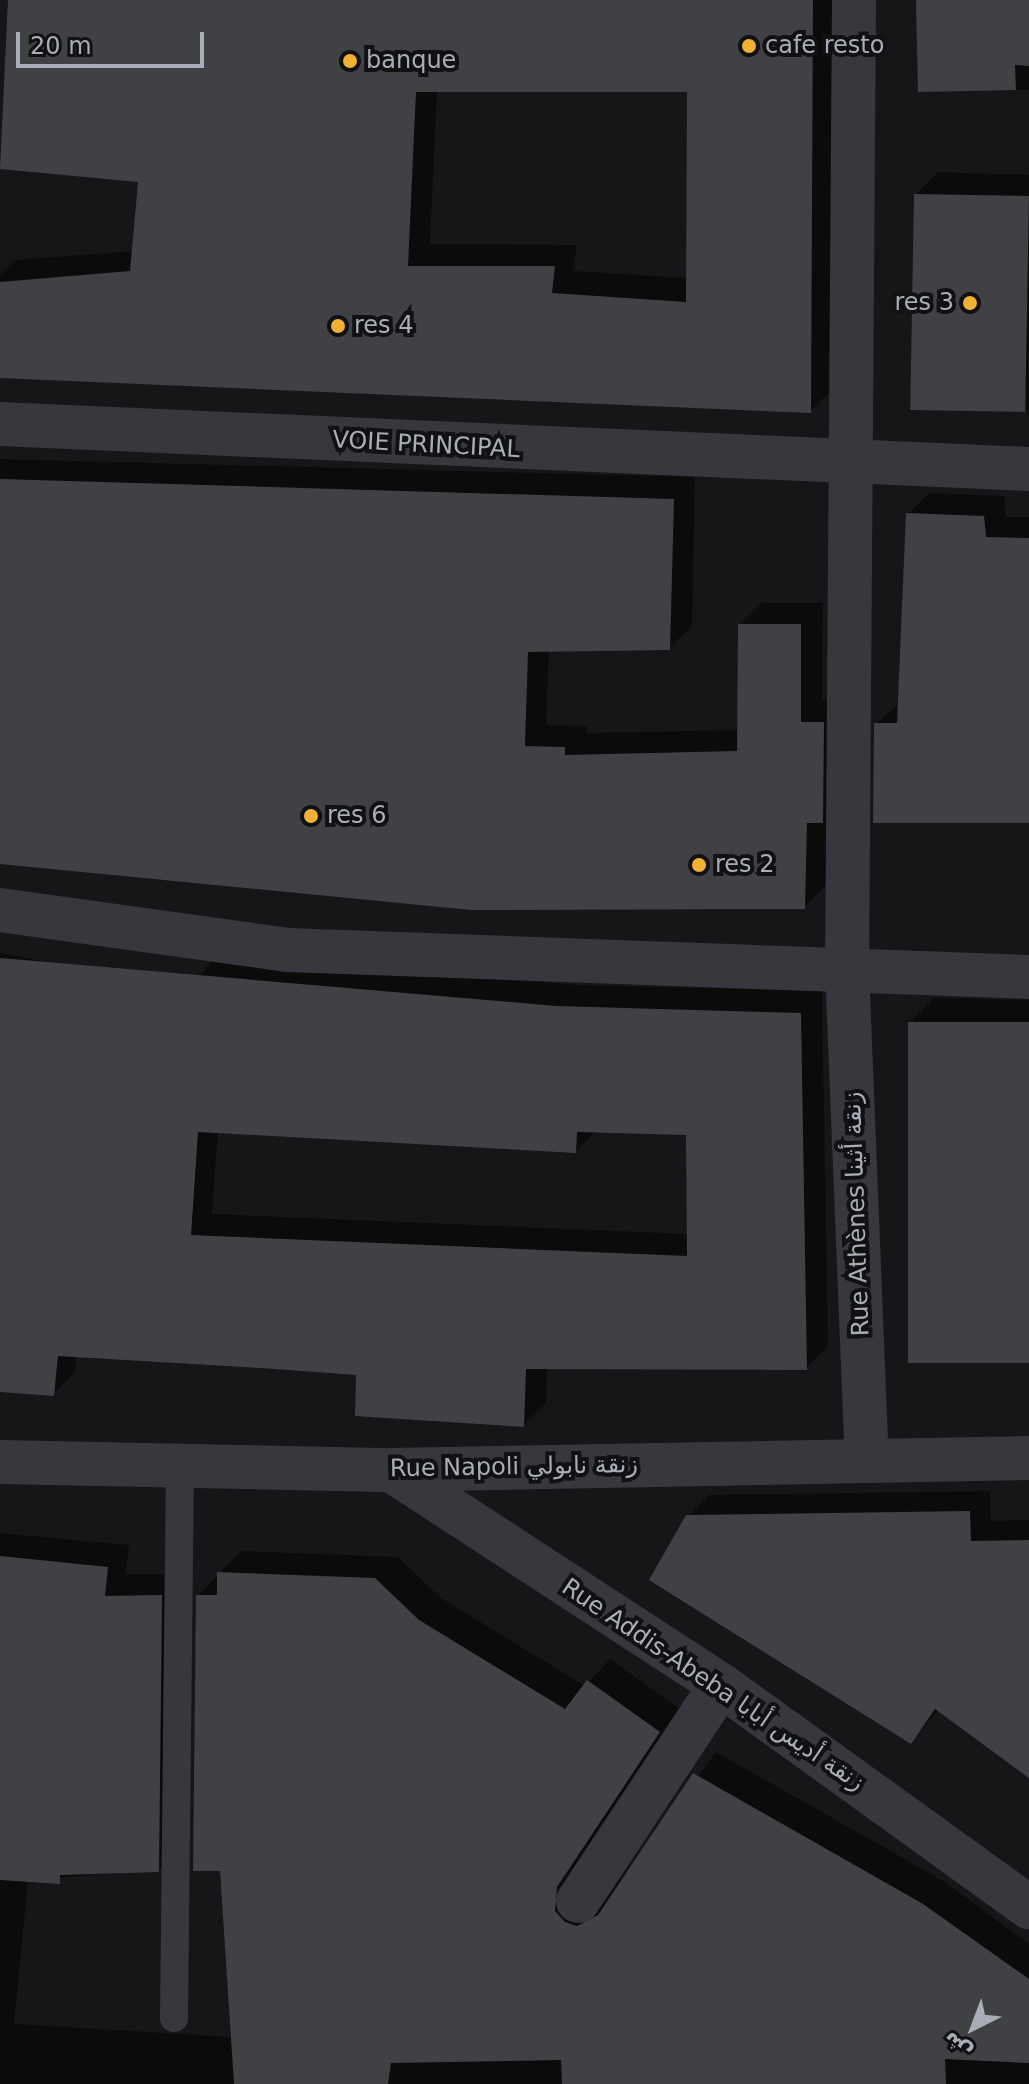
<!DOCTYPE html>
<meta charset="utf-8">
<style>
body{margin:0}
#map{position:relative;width:1029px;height:2084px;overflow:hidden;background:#161618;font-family:"DejaVu Sans","Noto Sans Arabic",sans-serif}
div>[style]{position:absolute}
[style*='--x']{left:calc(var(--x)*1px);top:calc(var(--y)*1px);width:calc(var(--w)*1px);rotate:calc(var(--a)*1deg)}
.shadow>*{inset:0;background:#0007;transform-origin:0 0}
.building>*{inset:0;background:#404145;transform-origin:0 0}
.lane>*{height:28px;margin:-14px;padding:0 14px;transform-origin:14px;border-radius:14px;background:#37383d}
.street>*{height:44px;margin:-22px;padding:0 22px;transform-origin:22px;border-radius:22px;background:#37383d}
.dots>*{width:22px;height:22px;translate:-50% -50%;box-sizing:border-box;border:4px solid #111113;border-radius:50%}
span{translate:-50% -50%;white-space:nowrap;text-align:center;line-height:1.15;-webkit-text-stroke:8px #111113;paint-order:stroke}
.poi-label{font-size:24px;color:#a8adb8}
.left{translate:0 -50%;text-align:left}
.right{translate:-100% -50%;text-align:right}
.street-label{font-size:24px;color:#a8adb8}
.north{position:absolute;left:933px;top:1988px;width:80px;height:80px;-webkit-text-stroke:6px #111113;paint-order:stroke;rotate:222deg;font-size:22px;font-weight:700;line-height:32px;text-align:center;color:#a8adb8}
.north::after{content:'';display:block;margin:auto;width:28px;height:36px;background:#a8adb8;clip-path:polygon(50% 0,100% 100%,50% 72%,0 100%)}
.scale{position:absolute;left:16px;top:32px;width:188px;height:36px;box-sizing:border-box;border:4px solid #a8adb8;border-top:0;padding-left:10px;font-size:24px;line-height:28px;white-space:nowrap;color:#a8adb8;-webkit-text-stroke:6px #111113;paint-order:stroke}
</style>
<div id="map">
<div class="shadow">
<div style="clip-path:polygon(evenodd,10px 0,835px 0,833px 389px,810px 411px,0 377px,0 275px,15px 260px,134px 251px,140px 180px,10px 0,437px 90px,689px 90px,688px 278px,573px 271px,577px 245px,430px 244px,437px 90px)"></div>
<div style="left:918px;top:0;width:111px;height:90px"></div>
<div style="clip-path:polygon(938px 172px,1029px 175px,1029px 415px,916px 194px)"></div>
<div style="clip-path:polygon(0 459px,695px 477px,692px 626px,669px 648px,549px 650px,546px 725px,587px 726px,586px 733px,740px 730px,740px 625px,762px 603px,823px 603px,822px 701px,845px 701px,826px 885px,804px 907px,0 862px)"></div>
<div style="clip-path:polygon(929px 493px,1004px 496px,1006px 517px,1029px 517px,1029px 821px,876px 724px,900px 703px,908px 514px)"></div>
<div style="clip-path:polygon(evenodd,0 953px,190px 990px,214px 957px,579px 985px,822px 991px,828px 1346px,806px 1368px,547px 1367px,546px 1403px,524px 1425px,358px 1373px,77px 1355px,75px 1372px,53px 1394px,0 1390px,0 953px,218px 1131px,576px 1151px,596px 1131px,688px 1133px,689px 1234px,212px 1214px,218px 1131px)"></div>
<div style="clip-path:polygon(934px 998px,1029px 1000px,1029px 1358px,910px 1022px)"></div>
<div style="clip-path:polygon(990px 1491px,991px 1521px,1029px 1520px,1029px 1776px,939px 1710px,911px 1741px,688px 1516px,709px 1495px)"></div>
<div style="clip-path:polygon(0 1533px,129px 1545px,126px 1574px,183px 1574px,180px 1848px,158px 1870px,28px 1880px,14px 2024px,233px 2037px,198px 1596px,241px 1551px,398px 1557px,441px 1598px,585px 1686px,610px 1659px,680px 1709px,601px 1905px,716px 1752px,945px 1882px,1029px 1944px,1029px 2084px,0 2084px)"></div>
</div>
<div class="building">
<div style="clip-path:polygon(evenodd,8px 0,813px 0,811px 413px,0 378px,0 282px,130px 271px,138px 182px,0 169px,8px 0,416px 92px,687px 92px,686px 302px,552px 293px,555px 266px,408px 266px,416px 92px)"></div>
<div style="clip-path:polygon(916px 0,1029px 0,1029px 66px,1015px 65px,1016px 90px,918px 92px)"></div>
<div style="left:914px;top:194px;width:115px;height:216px;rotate:1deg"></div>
<div style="clip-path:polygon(0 479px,674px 499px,670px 650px,528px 652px,525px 746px,565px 747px,565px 755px,737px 751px,738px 624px,801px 624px,801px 722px,824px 722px,823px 823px,807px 823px,805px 909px,471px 910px,0 864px)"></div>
<div style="clip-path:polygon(906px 513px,984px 516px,986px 537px,1029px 538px,1029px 823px,873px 823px,874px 723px,897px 723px)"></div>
<div style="clip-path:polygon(evenodd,0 958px,556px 1006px,801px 1013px,807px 1370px,526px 1369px,524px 1427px,355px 1416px,356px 1375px,276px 1369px,58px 1356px,54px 1396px,0 1392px,0 958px,198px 1132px,576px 1153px,577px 1132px,686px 1135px,687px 1256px,191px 1235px,198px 1132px)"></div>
<div style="left:908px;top:1022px;width:121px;height:341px"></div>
<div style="clip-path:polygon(970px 1511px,971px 1541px,1029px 1540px,1029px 1778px,935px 1709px,911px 1744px,649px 1580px,686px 1515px)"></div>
<div style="clip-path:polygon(0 1556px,108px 1567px,105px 1596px,162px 1595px,159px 1872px,60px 1875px,60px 1884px,0 1880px)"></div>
<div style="clip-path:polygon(217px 1572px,375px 1578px,419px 1620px,565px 1709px,587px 1680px,660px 1732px,557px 1887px,555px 1911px,565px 1922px,577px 1926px,598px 1915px,693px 1773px,923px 1904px,1029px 1979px,1029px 2063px,945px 2059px,946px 2084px,562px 2084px,561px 2060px,391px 2063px,388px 2084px,234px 2084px,220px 1871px,193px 1871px,196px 1595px,217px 1595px)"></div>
</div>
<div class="lane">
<div style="--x:174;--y:2018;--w:551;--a:-89.38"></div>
</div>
<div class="street">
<div style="--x:854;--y:0;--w:968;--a:90.41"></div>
<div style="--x:847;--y:968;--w:492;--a:87.7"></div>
<div style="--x:0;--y:424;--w:1030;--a:2.5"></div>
<div style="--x:0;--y:910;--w:290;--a:7.9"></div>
<div style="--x:287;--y:950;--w:742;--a:2.08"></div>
<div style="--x:0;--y:1462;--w:391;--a:1.2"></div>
<div style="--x:391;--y:1470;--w:638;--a:-1.08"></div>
<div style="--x:391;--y:1470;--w:394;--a:33.1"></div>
<div style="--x:721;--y:1685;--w:380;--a:35.8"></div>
<div style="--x:578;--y:1901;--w:259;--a:-56.5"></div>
</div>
<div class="dots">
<div style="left:749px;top:46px;background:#f2b134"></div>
<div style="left:350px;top:61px;background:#f2b134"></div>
<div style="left:970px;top:303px;background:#f2b134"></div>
<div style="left:338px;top:326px;background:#f2b134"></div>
<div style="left:311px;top:816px;background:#f2b134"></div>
<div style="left:699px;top:865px;background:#f2b134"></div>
</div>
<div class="poi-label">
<span class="left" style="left:765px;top:46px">cafe resto</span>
<span class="left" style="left:366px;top:61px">banque</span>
<span class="right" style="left:954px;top:303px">res 3</span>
<span class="left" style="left:354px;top:326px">res 4</span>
<span class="left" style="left:327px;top:816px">res 6</span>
<span class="left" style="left:715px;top:865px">res 2</span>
</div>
<div class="street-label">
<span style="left:426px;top:445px;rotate:3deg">VOIE PRINCIPAL</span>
<span style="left:857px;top:1214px;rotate:-92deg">Rue Athènes زنقة أثينا</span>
<span style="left:514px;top:1467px;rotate:-1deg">Rue Napoli زنقة نابولي</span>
<span style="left:713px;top:1685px;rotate:34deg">Rue Addis-Abeba زنقة أديس أبابا</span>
</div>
<div class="north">ش</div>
<div class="scale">20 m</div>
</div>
